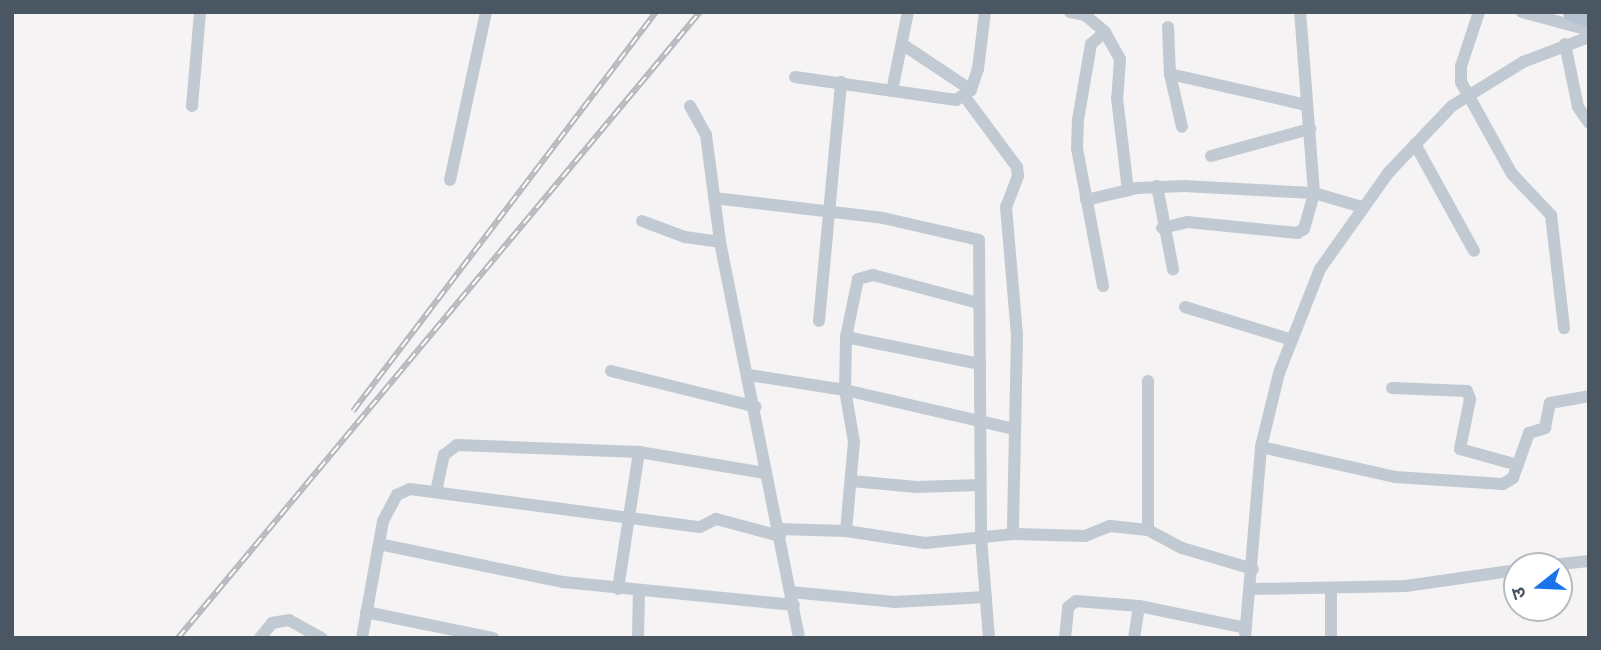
<!DOCTYPE html>
<meta charset="utf-8">
<style>
body{margin:0}
#map{position:relative;width:1601px;height:650px;overflow:hidden;background:#f5f3f3;font-family:"Alegreya Sans","Noto Sans Devanagari",sans-serif}
div>[style]{position:absolute}
[style*='--x']{left:calc(var(--x)*1px);top:calc(var(--y)*1px);width:calc(var(--w)*1px);rotate:calc(var(--a)*1deg)}
.minor>*{height:12px;margin:-6px;padding:0 6px;transform-origin:6px;border-radius:6px;background:#c1cad2}
.primary>*{height:19px;margin:-9.5px;padding:0 9.5px;transform-origin:9.5px;border-radius:9.5px;background:#b3c2d1}
.rail>*{height:6px;margin-top:-3px;transform-origin:0;background:repeating-linear-gradient(90deg,#fff 0 10px,#b5b8bd 0 20px);box-sizing:border-box;border-block:2px solid #b5b8bd}
span{translate:-50% -50%;white-space:nowrap;text-align:center;line-height:1.15;-webkit-text-stroke:6px #fff;paint-order:stroke}
.frame{position:absolute;inset:0;border:14px solid #4a5661;pointer-events:none}
.north{position:absolute;left:1503px;top:552px;width:70px;height:70px;box-sizing:border-box;background:#fff;border:2px solid #b7bbc0;border-radius:50%;rotate:252deg;font-size:19px;font-weight:700;line-height:28px;text-align:center;color:#4a5661}
.north::after{content:'';display:block;margin:auto;width:24px;height:32px;background:#1a73e8;clip-path:polygon(50% 0,100% 100%,50% 72%,0 100%)}
</style>
<div id="map">
<div class="minor">
<div style="--x:1070;--y:12;--w:15;--a:11"></div>
<div style="--x:1085;--y:15;--w:26;--a:40"></div>
<div style="--x:1479;--y:12;--w:57;--a:108.4"></div>
<div style="--x:1461;--y:66;--w:16;--a:90"></div>
<div style="--x:1461;--y:82;--w:105;--a:61"></div>
<div style="--x:1512;--y:174;--w:57;--a:46.4"></div>
<div style="--x:1551;--y:215;--w:114;--a:83.4"></div>
<div style="--x:1522;--y:12;--w:69;--a:15"></div>
<div style="--x:1168;--y:27;--w:47;--a:87.6"></div>
<div style="--x:1170;--y:74;--w:54;--a:77.2"></div>
<div style="--x:902;--y:44;--w:83;--a:33.7"></div>
<div style="--x:1565;--y:44;--w:64;--a:78.3"></div>
<div style="--x:1578;--y:107;--w:19;--a:55"></div>
<div style="--x:1170;--y:74;--w:139;--a:12.8"></div>
<div style="--x:795;--y:77;--w:163;--a:8.1"></div>
<div style="--x:956;--y:100;--w:18;--a:-34"></div>
<div style="--x:971;--y:90;--w:22;--a:-72"></div>
<div style="--x:978;--y:69;--w:57;--a:-83"></div>
<div style="--x:892;--y:91;--w:81;--a:-78.6"></div>
<div style="--x:965;--y:97;--w:87;--a:53.4"></div>
<div style="--x:1017;--y:167;--w:9;--a:84"></div>
<div style="--x:1018;--y:176;--w:33;--a:111"></div>
<div style="--x:1006;--y:207;--w:129;--a:85.1"></div>
<div style="--x:1017;--y:336;--w:198;--a:91.2"></div>
<div style="--x:192;--y:106;--w:94;--a:-85.1"></div>
<div style="--x:690;--y:106;--w:33;--a:61"></div>
<div style="--x:706;--y:135;--w:108;--a:82.5"></div>
<div style="--x:1415;--y:144;--w:122;--a:61.1"></div>
<div style="--x:1211;--y:156;--w:103;--a:-15.3"></div>
<div style="--x:450;--y:180;--w:172;--a:-77.9"></div>
<div style="--x:1157;--y:186;--w:85;--a:79.1"></div>
<div style="--x:714;--y:198;--w:170;--a:6.7"></div>
<div style="--x:883;--y:218;--w:98;--a:12.9"></div>
<div style="--x:979;--y:240;--w:297;--a:89.6"></div>
<div style="--x:981;--y:537;--w:101;--a:85.5"></div>
<div style="--x:1086;--y:200;--w:52;--a:-13.2"></div>
<div style="--x:1137;--y:188;--w:47;--a:-2.4"></div>
<div style="--x:1184;--y:186;--w:130;--a:3.1"></div>
<div style="--x:1314;--y:193;--w:50;--a:16.3"></div>
<div style="--x:642;--y:221;--w:46;--a:20.4"></div>
<div style="--x:685;--y:237;--w:35;--a:8"></div>
<div style="--x:720;--y:242;--w:404;--a:78.7"></div>
<div style="--x:1162;--y:228;--w:26;--a:-13"></div>
<div style="--x:1187;--y:222;--w:111;--a:5.7"></div>
<div style="--x:1297;--y:233;--w:8;--a:-30"></div>
<div style="--x:1304;--y:229;--w:37;--a:-74"></div>
<div style="--x:1314;--y:193;--w:182;--a:-94.4"></div>
<div style="--x:1103;--y:286;--w:140;--a:-100.7"></div>
<div style="--x:1077;--y:148;--w:28;--a:-88"></div>
<div style="--x:1078;--y:120;--w:77;--a:-80.3"></div>
<div style="--x:1091;--y:44;--w:18;--a:-41"></div>
<div style="--x:1105;--y:32;--w:31;--a:61"></div>
<div style="--x:1120;--y:59;--w:39;--a:94"></div>
<div style="--x:1117;--y:98;--w:93;--a:83.2"></div>
<div style="--x:1185;--y:307;--w:112;--a:17.1"></div>
<div style="--x:819;--y:321;--w:240;--a:-84.7"></div>
<div style="--x:846;--y:337;--w:137;--a:11.4"></div>
<div style="--x:611;--y:371;--w:149;--a:13.9"></div>
<div style="--x:749;--y:375;--w:97;--a:8.9"></div>
<div style="--x:845;--y:390;--w:173;--a:13"></div>
<div style="--x:1392;--y:388;--w:75;--a:2.3"></div>
<div style="--x:1467;--y:391;--w:9;--a:69"></div>
<div style="--x:1470;--y:399;--w:51;--a:101.3"></div>
<div style="--x:1460;--y:449;--w:60;--a:15.4"></div>
<div style="--x:1261;--y:447;--w:137;--a:12.6"></div>
<div style="--x:1395;--y:477;--w:108;--a:3.7"></div>
<div style="--x:1503;--y:484;--w:12;--a:-31"></div>
<div style="--x:1513;--y:478;--w:48;--a:-70.4"></div>
<div style="--x:1529;--y:433;--w:17;--a:-17"></div>
<div style="--x:1545;--y:428;--w:25;--a:-79"></div>
<div style="--x:1550;--y:403;--w:40;--a:-10"></div>
<div style="--x:851;--y:481;--w:66;--a:5.2"></div>
<div style="--x:917;--y:487;--w:63;--a:-1.8"></div>
<div style="--x:436;--y:492;--w:38;--a:-78"></div>
<div style="--x:444;--y:455;--w:16;--a:-38"></div>
<div style="--x:457;--y:445;--w:182;--a:2.2"></div>
<div style="--x:639;--y:452;--w:128;--a:9.5"></div>
<div style="--x:779;--y:529;--w:67;--a:1.7"></div>
<div style="--x:846;--y:531;--w:80;--a:8.6"></div>
<div style="--x:925;--y:543;--w:88;--a:-5.8"></div>
<div style="--x:1013;--y:534;--w:72;--a:1.6"></div>
<div style="--x:1085;--y:536;--w:27;--a:-22"></div>
<div style="--x:1110;--y:526;--w:38;--a:6"></div>
<div style="--x:1148;--y:530;--w:38;--a:28"></div>
<div style="--x:1182;--y:548;--w:74;--a:16.5"></div>
<div style="--x:1148;--y:530;--w:149;--a:-90"></div>
<div style="--x:846;--y:531;--w:89;--a:-84.9"></div>
<div style="--x:854;--y:442;--w:53;--a:-99.8"></div>
<div style="--x:845;--y:390;--w:53;--a:-88.9"></div>
<div style="--x:846;--y:337;--w:59;--a:-78.3"></div>
<div style="--x:858;--y:279;--w:16;--a:-15"></div>
<div style="--x:873;--y:275;--w:109;--a:14.9"></div>
<div style="--x:379;--y:544;--w:188;--a:11.7"></div>
<div style="--x:563;--y:582;--w:232;--a:5.7"></div>
<div style="--x:1541;--y:566;--w:48;--a:-5.9"></div>
<div style="--x:618;--y:589;--w:139;--a:-81.3"></div>
<div style="--x:1252;--y:589;--w:154;--a:-1.1"></div>
<div style="--x:1406;--y:586;--w:112;--a:-8.2"></div>
<div style="--x:791;--y:592;--w:103;--a:5.5"></div>
<div style="--x:894;--y:602;--w:92;--a:-3.1"></div>
<div style="--x:366;--y:612;--w:130;--a:11.6"></div>
<div style="--x:260;--y:638;--w:19;--a:-51"></div>
<div style="--x:272;--y:623;--w:17;--a:-10"></div>
<div style="--x:289;--y:620;--w:38;--a:29"></div>
<div style="--x:362;--y:638;--w:119;--a:-79.8"></div>
<div style="--x:383;--y:521;--w:30;--a:-62"></div>
<div style="--x:397;--y:495;--w:14;--a:-25"></div>
<div style="--x:410;--y:489;--w:292;--a:7.5"></div>
<div style="--x:700;--y:527;--w:18;--a:-27"></div>
<div style="--x:716;--y:519;--w:66;--a:14.9"></div>
<div style="--x:638;--y:638;--w:47;--a:-88.8"></div>
<div style="--x:1065;--y:638;--w:31;--a:-84"></div>
<div style="--x:1068;--y:607;--w:10;--a:-37"></div>
<div style="--x:1076;--y:601;--w:63;--a:4.5"></div>
<div style="--x:1139;--y:606;--w:109;--a:11.6"></div>
<div style="--x:1134;--y:638;--w:32;--a:-81"></div>
<div style="--x:1245;--y:638;--w:192;--a:-85.2"></div>
<div style="--x:1261;--y:447;--w:76;--a:-76.3"></div>
<div style="--x:1279;--y:373;--w:112;--a:-68.5"></div>
<div style="--x:1320;--y:269;--w:119;--a:-54.6"></div>
<div style="--x:1389;--y:172;--w:91;--a:-46.3"></div>
<div style="--x:1452;--y:106;--w:84;--a:-31.8"></div>
<div style="--x:1523;--y:62;--w:71;--a:-20.7"></div>
<div style="--x:1331;--y:638;--w:49;--a:-90"></div>
</div>
<div class="primary">
<div style="--x:1572;--y:12;--w:18;--a:16"></div>
</div>
<div class="rail">
<div style="--x:353;--y:411;--w:501;--a:-52.79"></div>
<div style="--x:178;--y:638;--w:815;--a:-50.18"></div>
</div>
<div class="frame"></div>
<div class="north">उ</div>
</div>
